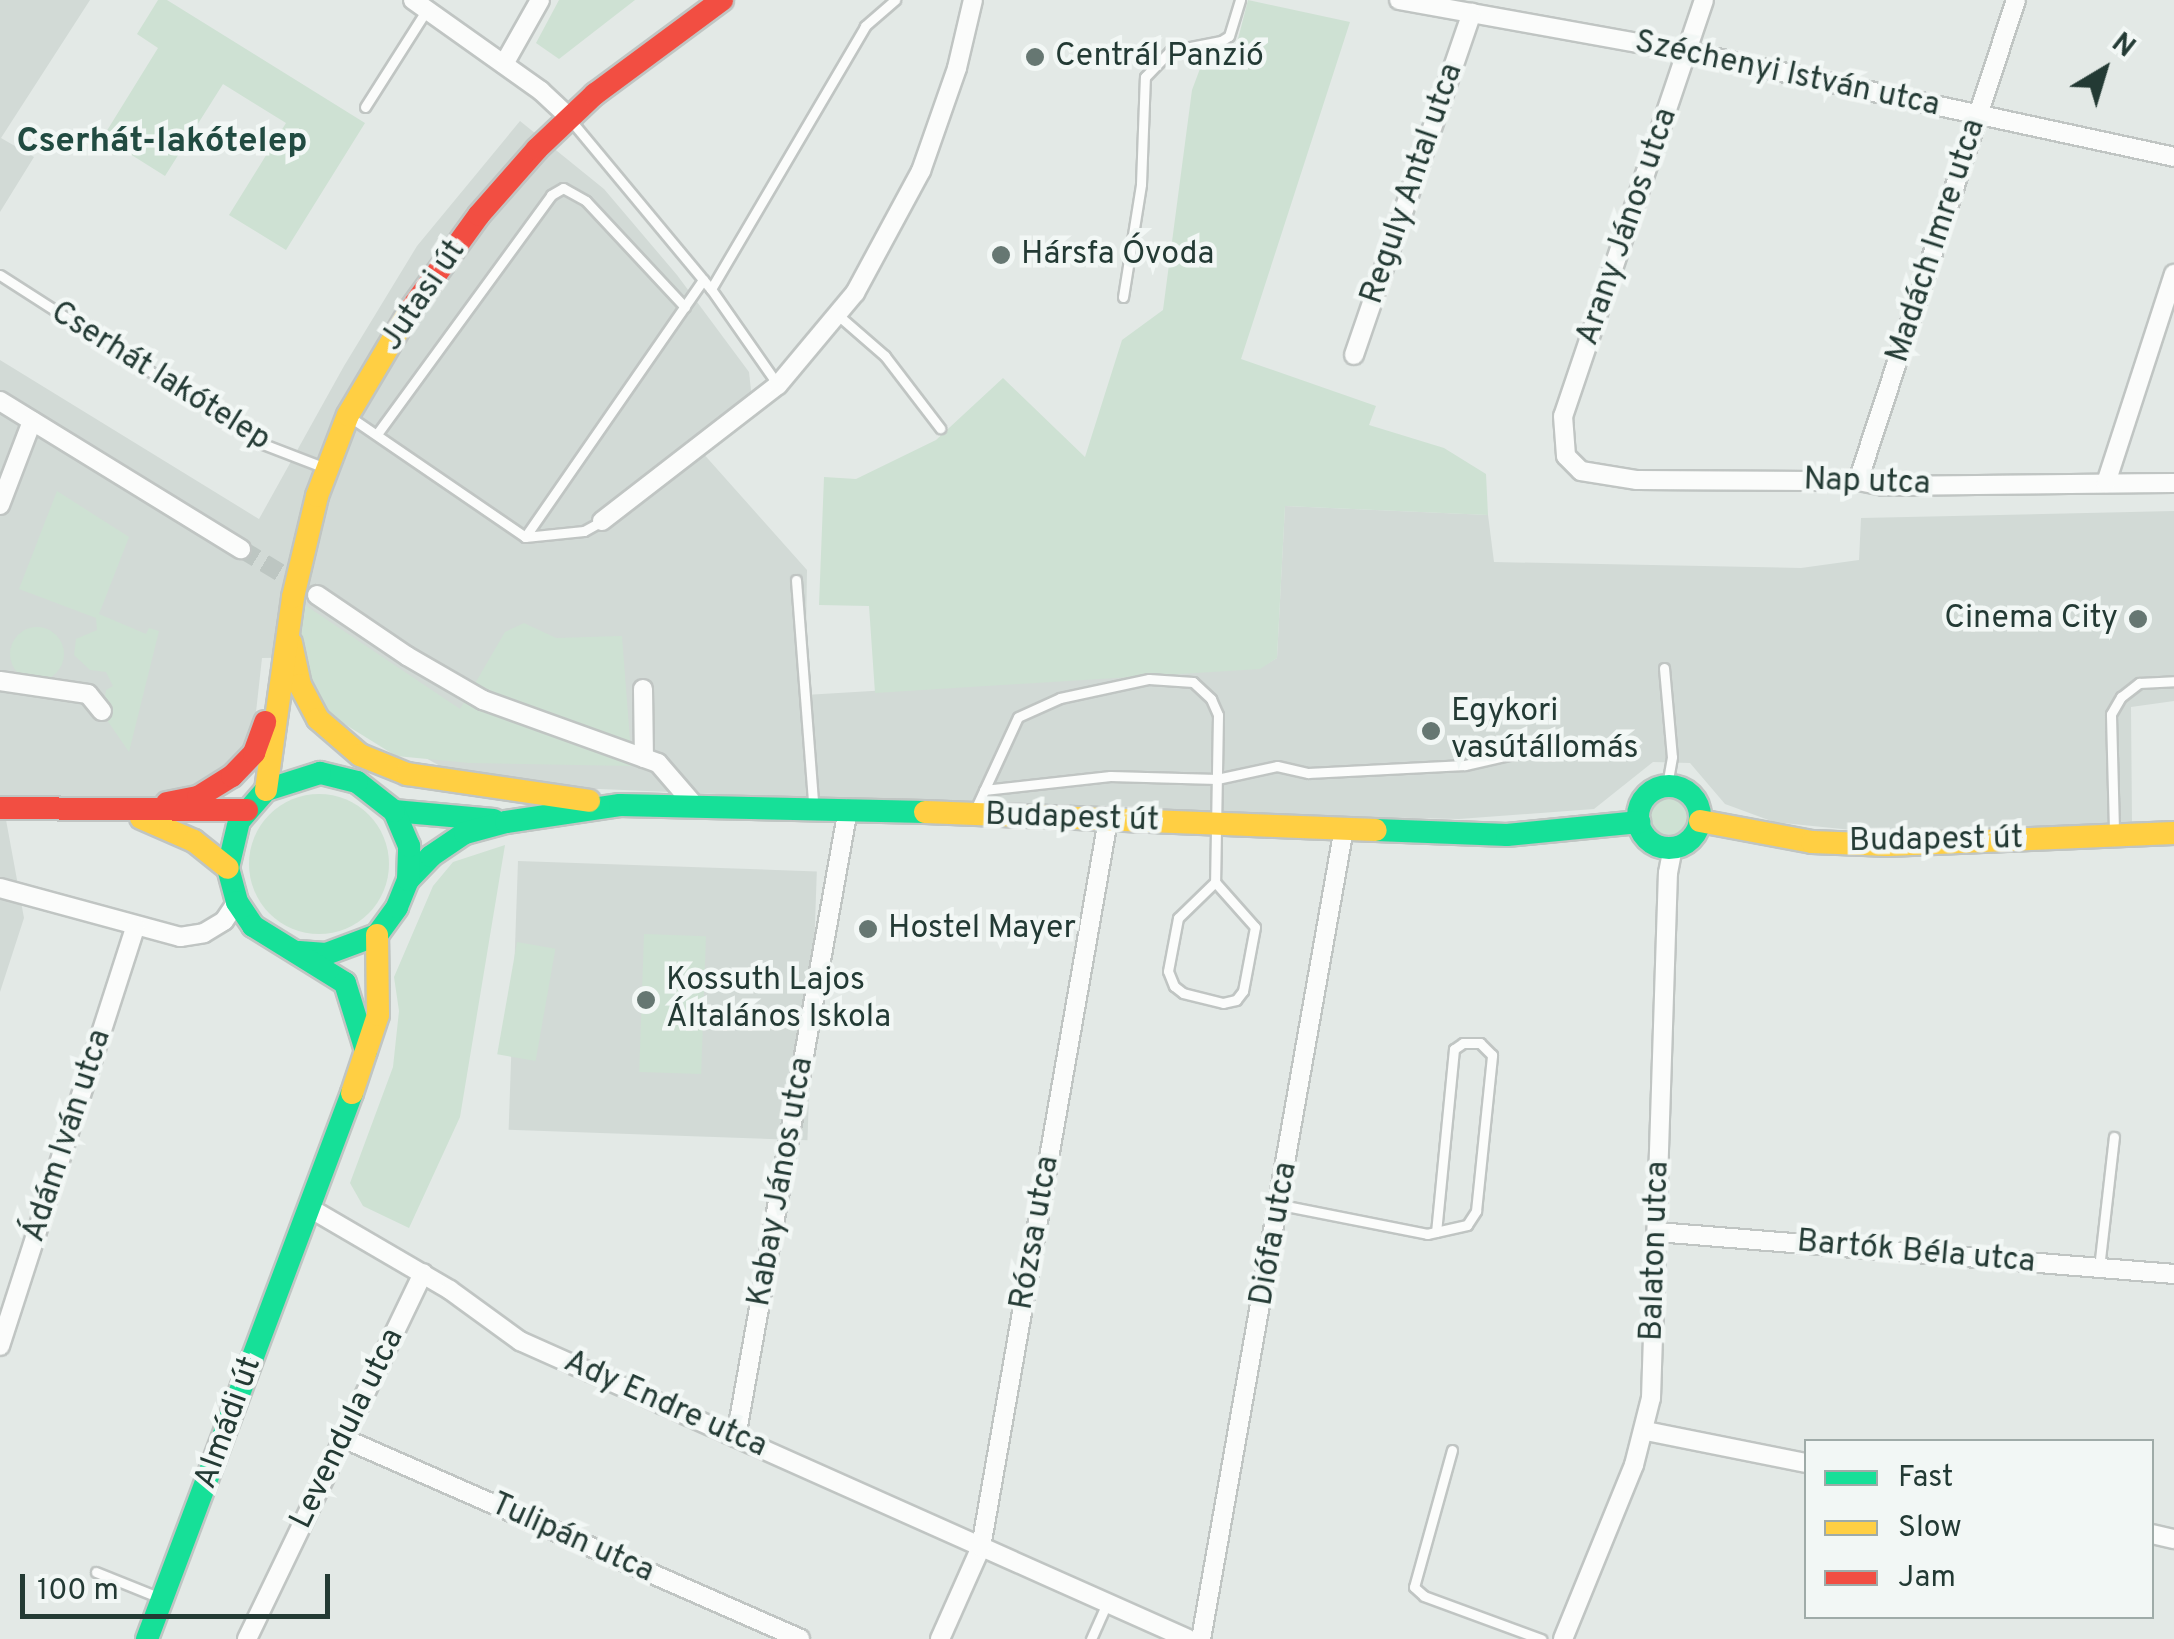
<!DOCTYPE html>
<meta charset="utf-8">
<style>
body{margin:0}
#map{position:relative;width:2174px;height:1639px;overflow:hidden;background:#e3e9e6;font-family:Overpass,sans-serif}
div>[style]{position:absolute}
[style*='--x']{left:calc(var(--x)*1px);top:calc(var(--y)*1px);width:calc(var(--w)*1px);rotate:calc(var(--a)*1deg)}
.built>*{inset:0;background:#d2dad6;transform-origin:0 0}
.green>*{inset:0;background:#cee1d3;transform-origin:0 0}
.round{border-radius:50%}
.street-tunnel>*{height:18px;margin-top:-9px;transform-origin:0;background:repeating-linear-gradient(90deg,#bdc6c2 0 18px,transparent 0 27px)}
.roads{filter:drop-shadow(2px 0 #c0c5c3) drop-shadow(-2px 0 #c0c5c3) drop-shadow(0 2px #c0c5c3) drop-shadow(0 -2px #c0c5c3)}
.lane>*{height:9px;margin:-4.5px;padding:0 4.5px;transform-origin:4.5px;border-radius:4.5px;background:#fbfcfb}
.street>*{height:18px;margin:-9px;padding:0 9px;transform-origin:9px;border-radius:9px;background:#fbfcfb}
.fast>*{height:22px;margin:-11px;padding:0 11px;transform-origin:11px;border-radius:11px;background:#16e098}
.fast>.ring{margin:-11px;padding:0;box-sizing:content-box;background:none;border:22px solid #16e098;border-radius:50%}
.slow>*{height:22px;margin:-11px;padding:0 11px;transform-origin:11px;border-radius:11px;background:#ffcf43}
.jam>*{height:22px;margin:-11px;padding:0 11px;transform-origin:11px;border-radius:11px;background:#f24e42}
.dots>*{width:28px;height:28px;translate:-50% -50%;box-sizing:border-box;border:5px solid #f2f7f5;border-radius:50%}
span{translate:-50% -50%;white-space:nowrap;text-align:center;line-height:1.15;-webkit-text-stroke:9px #f2f7f5;paint-order:stroke}
.poi-label{font-size:32px;color:#233a34}
.left{translate:0 -50%;text-align:left}
.right{translate:-100% -50%;text-align:right}
.street-label{font-size:32px;color:#233a34}
.neighbourhood-label{font-size:35px;color:#214b41;font-weight:700}
.legend{position:absolute;left:1804px;top:1439px;width:350px;height:180px;box-sizing:border-box;background:#f2f7f5;border:2px solid #9faba8;margin:0;padding:12px 18px;list-style:none;font-size:30px;color:#233a34}
.legend li{display:flex;align-items:center;gap:20px;height:50px}
.legend b{width:50px;border:2px solid #9faba8}
.north{position:absolute;left:2054px;top:20px;width:100px;height:100px;-webkit-text-stroke:8px #f2f7f5;paint-order:stroke;rotate:38deg;font-size:28px;font-weight:700;line-height:40px;text-align:center;color:#233a34}
.north::after{content:'';display:block;margin:auto;width:35px;height:45px;background:#233a34;clip-path:polygon(50% 0,100% 100%,50% 72%,0 100%)}
.scale{position:absolute;left:20px;top:1574px;width:310px;height:45px;box-sizing:border-box;border:5px solid #233a34;border-top:0;padding-left:12px;font-size:30px;line-height:35px;white-space:nowrap;color:#233a34;-webkit-text-stroke:8px #f2f7f5;paint-order:stroke}
</style>
<div id="map">
<div class="built">
<div style="clip-path:polygon(0 0,90px 0,1px 138px,34px 157px,0 212px)"></div>
<div style="clip-path:polygon(520px 121px,604px 189px,677px 275px,749px 372px,752px 399px,693px 442px,807px 570px,805px 695px,1260px 668px,1277px 658px,1285px 506px,1488px 515px,1494px 562px,1801px 568px,1859px 560px,1861px 518px,2174px 511px,2174px 701px,2131px 707px,2132px 824px,1872px 832px,1774px 822px,1725px 804px,1690px 763px,1653px 762px,1594px 809px,1459px 819px,1111px 811px,553px 787px,440px 766px,392px 739px,326px 657px,262px 658px,252px 748px,176px 799px,2px 798px,24px 918px,0 992px,0 360px,259px 519px,344px 366px,417px 246px)"></div>
<div style="left:518px;top:861px;width:299px;height:269px;rotate:2deg"></div>
</div>
<div class="green">
<div style="clip-path:polygon(158px 0,167px 0,365px 123px,286px 250px,229px 215px,286px 123px,223px 84px,165px 176px,103px 137px,158px 48px,137px 34px)"></div>
<div style="clip-path:polygon(559px 0,635px 0,559px 59px,536px 43px)"></div>
<div style="clip-path:polygon(1248px 0,1350px 22px,1241px 359px,1376px 406px,1369px 425px,1444px 448px,1486px 474px,1488px 515px,1285px 506px,1277px 658px,1260px 669px,875px 693px,869px 606px,819px 605px,824px 477px,856px 479px,936px 440px,1003px 378px,1085px 457px,1122px 340px,1163px 310px,1192px 90px,1207px 50px,1237px 43px)"></div>
<div style="clip-path:polygon(57px 491px,129px 537px,99px 614px,146px 634px,149px 628px,159px 631px,129px 752px,107px 720px,104px 703px,106px 690px,113px 686px,106px 672px,90px 670px,74px 655px,76px 639px,97px 630px,96px 618px,19px 589px)"></div>
<div style="clip-path:polygon(293px 597px,460px 709px,505px 632px,524px 623px,556px 638px,622px 636px,632px 766px,469px 763px,396px 756px,309px 702px)"></div>
<div class="round" style="left:10px;top:627px;width:54px;height:54px"></div>
<div class="round" style="left:1639px;top:787px;width:60px;height:60px"></div>
<div class="round" style="left:249px;top:794px;width:140px;height:140px"></div>
<div style="clip-path:polygon(505px 845px,460px 1117px,409px 1228px,363px 1206px,350px 1183px,393px 1067px,399px 1011px,394px 977px,433px 886px,453px 862px)"></div>
<div style="left:644px;top:934px;width:62px;height:138px;rotate:2deg"></div>
<div style="left:517px;top:942px;width:39px;height:114px;rotate:10deg"></div>
</div>
<div class="street-tunnel">
<div style="--x:241;--y:549;--w:89;--a:31.2"></div>
</div>
<div class="roads">
<div class="lane">
<div style="--x:365;--y:107;--w:114;--a:-57.6"></div>
<div style="--x:573;--y:123;--w:216;--a:50.3"></div>
<div style="--x:711;--y:289;--w:117;--a:55.1"></div>
<div style="--x:0;--y:275;--w:313;--a:32.7"></div>
<div style="--x:263;--y:444;--w:64;--a:21"></div>
<div style="--x:711;--y:289;--w:305;--a:-59.6"></div>
<div style="--x:865;--y:26;--w:40;--a:-41"></div>
<div style="--x:1123;--y:297;--w:114;--a:-80.9"></div>
<div style="--x:1141;--y:184;--w:107;--a:-87.9"></div>
<div style="--x:1145;--y:77;--w:36;--a:-46"></div>
<div style="--x:1170;--y:51;--w:52;--a:-11.1"></div>
<div style="--x:1221;--y:41;--w:9;--a:-32"></div>
<div style="--x:1229;--y:36;--w:38;--a:-73"></div>
<div style="--x:839;--y:316;--w:61;--a:41"></div>
<div style="--x:885;--y:356;--w:91;--a:52.6"></div>
<div style="--x:350;--y:417;--w:212;--a:34.4"></div>
<div style="--x:525;--y:537;--w:59;--a:-5.8"></div>
<div style="--x:584;--y:531;--w:21;--a:-29"></div>
<div style="--x:377;--y:434;--w:296;--a:-53.9"></div>
<div style="--x:551;--y:195;--w:14;--a:-30"></div>
<div style="--x:563;--y:188;--w:26;--a:29"></div>
<div style="--x:586;--y:201;--w:145;--a:47"></div>
<div style="--x:525;--y:537;--w:313;--a:-55.3"></div>
<div style="--x:796;--y:580;--w:223;--a:85.6"></div>
<div style="--x:1664;--y:668;--w:89;--a:84.9"></div>
<div style="--x:1672;--y:757;--w:29;--a:100"></div>
<div style="--x:984;--y:790;--w:127;--a:-6.3"></div>
<div style="--x:1110;--y:776;--w:107;--a:1.6"></div>
<div style="--x:1217;--y:779;--w:61;--a:-12.2"></div>
<div style="--x:1277;--y:766;--w:32;--a:13"></div>
<div style="--x:1308;--y:773;--w:157;--a:-2.9"></div>
<div style="--x:1465;--y:765;--w:76;--a:-12.9"></div>
<div style="--x:975;--y:810;--w:102;--a:-65.2"></div>
<div style="--x:1018;--y:717;--w:46;--a:-24.3"></div>
<div style="--x:1060;--y:698;--w:91;--a:-12.1"></div>
<div style="--x:1149;--y:679;--w:44;--a:3.9"></div>
<div style="--x:1193;--y:682;--w:25;--a:43"></div>
<div style="--x:1211;--y:699;--w:17;--a:66"></div>
<div style="--x:1218;--y:715;--w:167;--a:91"></div>
<div style="--x:1215;--y:882;--w:60;--a:48.4"></div>
<div style="--x:1255;--y:927;--w:65;--a:100.6"></div>
<div style="--x:1243;--y:991;--w:11;--a:128"></div>
<div style="--x:1236;--y:1000;--w:13;--a:167"></div>
<div style="--x:1223;--y:1003;--w:41;--a:-166"></div>
<div style="--x:1183;--y:993;--w:11;--a:-142"></div>
<div style="--x:1174;--y:986;--w:16;--a:-112"></div>
<div style="--x:1168;--y:971;--w:54;--a:-79.3"></div>
<div style="--x:1178;--y:918;--w:52;--a:-44.2"></div>
<div style="--x:2114;--y:830;--w:116;--a:-91.5"></div>
<div style="--x:2111;--y:714;--w:20;--a:-60"></div>
<div style="--x:2121;--y:697;--w:23;--a:-38"></div>
<div style="--x:2139;--y:683;--w:35;--a:-3"></div>
<div style="--x:1281;--y:1205;--w:149;--a:11.2"></div>
<div style="--x:1427;--y:1234;--w:41;--a:-12.7"></div>
<div style="--x:1467;--y:1225;--w:17;--a:-57"></div>
<div style="--x:1476;--y:1211;--w:157;--a:-84.1"></div>
<div style="--x:1492;--y:1055;--w:17;--a:-135"></div>
<div style="--x:1480;--y:1043;--w:17;--a:180"></div>
<div style="--x:1463;--y:1043;--w:11;--a:146"></div>
<div style="--x:1454;--y:1049;--w:184;--a:95.6"></div>
<div style="--x:2099;--y:1268;--w:132;--a:-83.5"></div>
<div style="--x:1452;--y:1450;--w:142;--a:105.5"></div>
<div style="--x:1414;--y:1587;--w:13;--a:42"></div>
<div style="--x:1424;--y:1596;--w:125;--a:20.2"></div>
<div style="--x:96;--y:1572;--w:67;--a:22"></div>
<div style="--x:1091;--y:1639;--w:39;--a:-66"></div>
</div>
<div class="street">
<div style="--x:413;--y:0;--w:157;--a:35.4"></div>
<div style="--x:541;--y:91;--w:37;--a:43"></div>
<div style="--x:1399;--y:0;--w:295;--a:10.2"></div>
<div style="--x:1689;--y:52;--w:496;--a:12.2"></div>
<div style="--x:1704;--y:0;--w:439;--a:108.7"></div>
<div style="--x:1563;--y:416;--w:40;--a:85.7"></div>
<div style="--x:1566;--y:456;--w:21;--a:45"></div>
<div style="--x:1581;--y:471;--w:57;--a:9.1"></div>
<div style="--x:1637;--y:480;--w:221;--a:0.3"></div>
<div style="--x:1858;--y:481;--w:26;--a:11"></div>
<div style="--x:1884;--y:486;--w:290;--a:-0.6"></div>
<div style="--x:504;--y:64;--w:73;--a:-60.6"></div>
<div style="--x:1354;--y:355;--w:362;--a:-71"></div>
<div style="--x:0;--y:401;--w:283;--a:31.6"></div>
<div style="--x:1858;--y:481;--w:506;--a:-71.82"></div>
<div style="--x:2106;--y:483;--w:220;--a:-72"></div>
<div style="--x:0;--y:505;--w:90;--a:-69.1"></div>
<div style="--x:602;--y:521;--w:222;--a:-37.7"></div>
<div style="--x:778;--y:385;--w:120;--a:-50.1"></div>
<div style="--x:855;--y:293;--w:139;--a:-61.6"></div>
<div style="--x:921;--y:171;--w:109;--a:-70.7"></div>
<div style="--x:957;--y:68;--w:70;--a:-76.8"></div>
<div style="--x:317;--y:595;--w:109;--a:34.1"></div>
<div style="--x:407;--y:656;--w:88;--a:30.1"></div>
<div style="--x:483;--y:700;--w:186;--a:19.8"></div>
<div style="--x:658;--y:763;--w:57;--a:49.3"></div>
<div style="--x:0;--y:681;--w:89;--a:8.4"></div>
<div style="--x:88;--y:694;--w:22;--a:51"></div>
<div style="--x:643;--y:689;--w:69;--a:89.2"></div>
<div style="--x:0;--y:888;--w:187;--a:15.2"></div>
<div style="--x:180;--y:937;--w:24;--a:-9"></div>
<div style="--x:204;--y:933;--w:23;--a:-31"></div>
<div style="--x:224;--y:921;--w:23;--a:-56"></div>
<div style="--x:308;--y:1207;--w:164;--a:30.3"></div>
<div style="--x:450;--y:1290;--w:87;--a:36.1"></div>
<div style="--x:520;--y:1341;--w:731;--a:24.04"></div>
<div style="--x:1657;--y:1232;--w:519;--a:4.64"></div>
<div style="--x:0;--y:1346;--w:441;--a:-72.1"></div>
<div style="--x:1646;--y:1431;--w:163;--a:11.3"></div>
<div style="--x:736;--y:1437;--w:638;--a:-79.89"></div>
<div style="--x:345;--y:1439;--w:497;--a:23.7"></div>
<div style="--x:2152;--y:1534;--w:23;--a:13"></div>
<div style="--x:247;--y:1639;--w:406;--a:-64.3"></div>
<div style="--x:940;--y:1639;--w:101;--a:-66"></div>
<div style="--x:981;--y:1547;--w:738;--a:-80.09"></div>
<div style="--x:1201;--y:1639;--w:824;--a:-80"></div>
<div style="--x:1563;--y:1639;--w:188;--a:-67.8"></div>
<div style="--x:1634;--y:1465;--w:69;--a:-75.8"></div>
<div style="--x:1651;--y:1398;--w:525;--a:-88.15"></div>
<div style="--x:1668;--y:873;--w:26;--a:-79"></div>
</div>
<div class="fast">
<div class="ring" style="left:1638px;top:786px;width:40px;height:40px"></div>
<div style="--x:394;--y:811;--w:100;--a:5.1"></div>
<div style="--x:1376;--y:830;--w:131;--a:2.2"></div>
<div style="--x:1507;--y:835;--w:133;--a:-5.6"></div>
<div style="--x:408;--y:880;--w:33;--a:-46"></div>
<div style="--x:431;--y:856;--w:41;--a:-34.1"></div>
<div style="--x:465;--y:833;--w:42;--a:-15"></div>
<div style="--x:506;--y:822;--w:115;--a:-8.5"></div>
<div style="--x:620;--y:805;--w:305;--a:1.3"></div>
<div style="--x:299;--y:952;--w:27;--a:4"></div>
<div style="--x:326;--y:954;--w:54;--a:-20.4"></div>
<div style="--x:377;--y:935;--w:34;--a:-54"></div>
<div style="--x:397;--y:907;--w:29;--a:-68"></div>
<div style="--x:408;--y:880;--w:34;--a:-88"></div>
<div style="--x:409;--y:846;--w:38;--a:-113"></div>
<div style="--x:394;--y:811;--w:47;--a:-141.9"></div>
<div style="--x:357;--y:782;--w:38;--a:-166"></div>
<div style="--x:320;--y:773;--w:57;--a:162.5"></div>
<div style="--x:266;--y:790;--w:41;--a:131.1"></div>
<div style="--x:239;--y:821;--w:48;--a:103.2"></div>
<div style="--x:228;--y:868;--w:35;--a:75"></div>
<div style="--x:237;--y:902;--w:29;--a:56"></div>
<div style="--x:253;--y:926;--w:108;--a:31.8"></div>
<div style="--x:345;--y:983;--w:71;--a:72.8"></div>
<div style="--x:147;--y:1639;--w:583;--a:-69.42"></div>
</div>
<div class="slow">
<div style="--x:291;--y:643;--w:43;--a:77.9"></div>
<div style="--x:300;--y:685;--w:38;--a:62"></div>
<div style="--x:318;--y:719;--w:55;--a:40.6"></div>
<div style="--x:360;--y:755;--w:51;--a:22"></div>
<div style="--x:407;--y:774;--w:184;--a:8.4"></div>
<div style="--x:266;--y:790;--w:195;--a:-82"></div>
<div style="--x:293;--y:597;--w:104;--a:-76.6"></div>
<div style="--x:317;--y:496;--w:87;--a:-69.1"></div>
<div style="--x:348;--y:415;--w:123;--a:-59.3"></div>
<div style="--x:925;--y:812;--w:451;--a:2.3"></div>
<div style="--x:141;--y:818;--w:58;--a:23.5"></div>
<div style="--x:194;--y:841;--w:43;--a:38.5"></div>
<div style="--x:1700;--y:821;--w:114;--a:10.6"></div>
<div style="--x:1812;--y:842;--w:76;--a:2.3"></div>
<div style="--x:1888;--y:845;--w:286;--a:-2.4"></div>
<div style="--x:352;--y:1093;--w:82;--a:-71.6"></div>
<div style="--x:378;--y:1015;--w:80;--a:-90.7"></div>
</div>
<div class="jam">
<div style="--x:411;--y:309;--w:116;--a:-54.1"></div>
<div style="--x:479;--y:215;--w:88;--a:-48.7"></div>
<div style="--x:537;--y:149;--w:80;--a:-43.5"></div>
<div style="--x:595;--y:94;--w:158;--a:-36.5"></div>
<div style="--x:167;--y:803;--w:32;--a:-11"></div>
<div style="--x:198;--y:797;--w:40;--a:-32"></div>
<div style="--x:232;--y:776;--w:32;--a:-46"></div>
<div style="--x:254;--y:753;--w:33;--a:-70"></div>
<div style="--x:0;--y:808;--w:247;--a:0.5"></div>
</div>
</div>
<div class="dots">
<div style="left:1035px;top:57px;background:#667772"></div>
<div style="left:1001px;top:255px;background:#667772"></div>
<div style="left:2138px;top:619px;background:#667772"></div>
<div style="left:1431px;top:731px;background:#667772"></div>
<div style="left:868px;top:929px;background:#667772"></div>
<div style="left:646px;top:1000px;background:#667772"></div>
</div>
<div class="poi-label">
<span class="left" style="left:1055px;top:57px">Centrál Panzió</span>
<span class="left" style="left:1021px;top:255px">Hársfa Óvoda</span>
<span class="right" style="left:2118px;top:619px">Cinema City</span>
<span class="left" style="left:1451px;top:731px">Egykori<br>vasútállomás</span>
<span class="left" style="left:888px;top:929px">Hostel Mayer</span>
<span class="left" style="left:666px;top:1000px">Kossuth Lajos<br>Általános Iskola</span>
</div>
<div class="street-label">
<span style="left:1787px;top:75px;rotate:12deg">Széchenyi István utca</span>
<span style="left:1413px;top:184px;rotate:-71deg">Reguly Antal utca</span>
<span style="left:1628px;top:227px;rotate:-71deg">Arany János utca</span>
<span style="left:1937px;top:241px;rotate:-72deg">Madách Imre utca</span>
<span style="left:424px;top:296px;rotate:-56deg">Jutasi út</span>
<span style="left:160px;top:377px;rotate:32deg">Cserhát lakótelep</span>
<span style="left:1867px;top:483px;rotate:2deg">Nap utca</span>
<span style="left:1072px;top:819px;rotate:2deg">Budapest út</span>
<span style="left:1936px;top:841px;rotate:-1deg">Budapest út</span>
<span style="left:68px;top:1136px;rotate:-72deg">Ádám Iván utca</span>
<span style="left:782px;top:1182px;rotate:-80deg">Kabay János utca</span>
<span style="left:1036px;top:1233px;rotate:-80deg">Rózsa utca</span>
<span style="left:1275px;top:1234px;rotate:-80deg">Diófa utca</span>
<span style="left:1656px;top:1251px;rotate:-88deg">Balaton utca</span>
<span style="left:1916px;top:1253px;rotate:5deg">Bartók Béla utca</span>
<span style="left:665px;top:1405px;rotate:24deg">Ady Endre utca</span>
<span style="left:229px;top:1423px;rotate:-70deg">Almádi út</span>
<span style="left:348px;top:1429px;rotate:-64deg">Levendula utca</span>
<span style="left:572px;top:1539px;rotate:24deg">Tulipán utca</span>
</div>
<div class="neighbourhood-label">
<span style="left:162px;top:142px">Cserhát-lakótelep</span>
</div>
<ul class="legend">
<li><b style="height:12px;background:#16e098"></b>Fast</li>
<li><b style="height:12px;background:#ffcf43"></b>Slow</li>
<li><b style="height:12px;background:#f24e42"></b>Jam</li>
</ul>
<div class="north">N</div>
<div class="scale">100 m</div>
</div>
